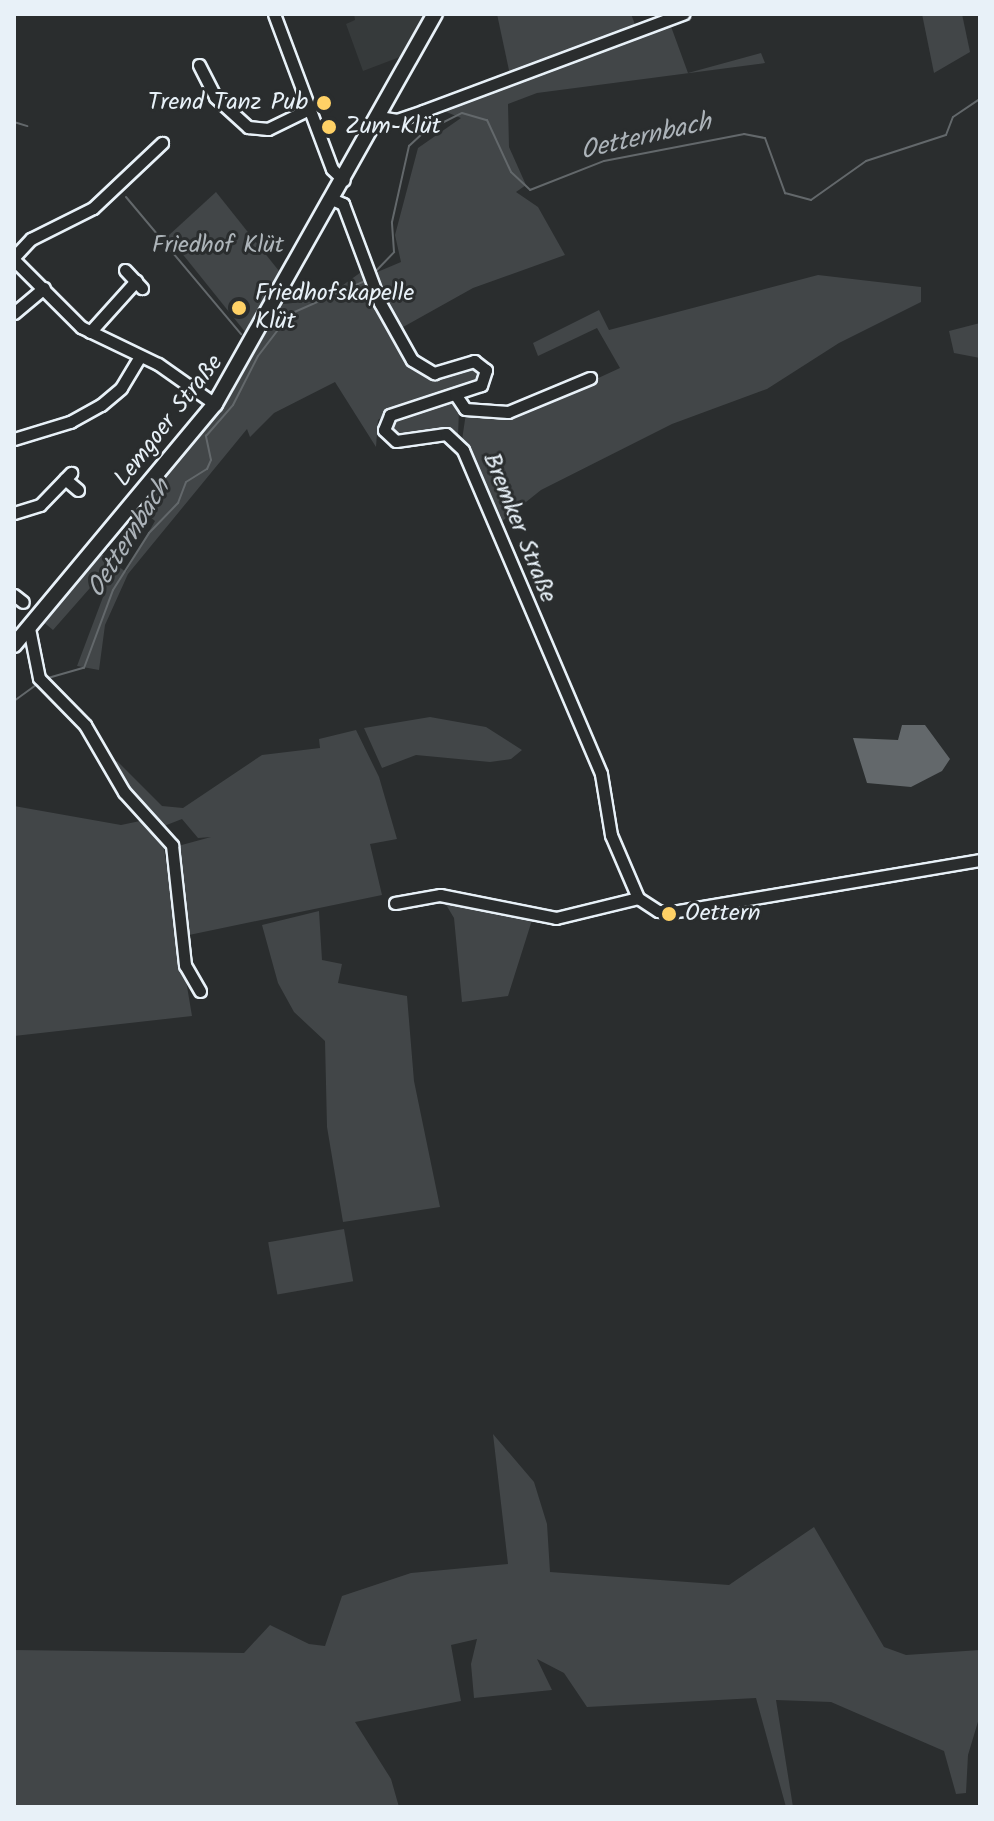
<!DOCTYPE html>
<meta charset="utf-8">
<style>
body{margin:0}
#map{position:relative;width:994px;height:1821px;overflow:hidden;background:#2a2d2e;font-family:Kalam,sans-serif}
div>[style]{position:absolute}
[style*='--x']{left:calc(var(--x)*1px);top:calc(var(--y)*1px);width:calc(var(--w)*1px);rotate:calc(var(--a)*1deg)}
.built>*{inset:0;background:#363a3b}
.green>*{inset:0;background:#424648;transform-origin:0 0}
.water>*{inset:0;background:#63686b}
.stream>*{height:2px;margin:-1px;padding:0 1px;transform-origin:1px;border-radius:1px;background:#63686b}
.roads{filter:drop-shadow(2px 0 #e8f1f8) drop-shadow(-2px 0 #e8f1f8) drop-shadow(0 2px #e8f1f8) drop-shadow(0 -2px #e8f1f8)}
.minor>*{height:11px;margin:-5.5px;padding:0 5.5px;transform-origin:5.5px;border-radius:5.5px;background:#2a2d2e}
.major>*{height:14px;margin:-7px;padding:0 7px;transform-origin:7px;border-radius:7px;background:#2a2d2e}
.dots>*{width:22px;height:22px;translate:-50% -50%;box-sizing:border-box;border:4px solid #2a2d2e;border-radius:50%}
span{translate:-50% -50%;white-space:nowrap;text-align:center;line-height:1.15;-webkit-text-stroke:6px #2a2d2e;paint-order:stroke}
.poi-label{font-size:24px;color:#e8f1f8}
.right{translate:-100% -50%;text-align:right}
.left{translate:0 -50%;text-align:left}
.park-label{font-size:24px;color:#aeb5ba}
.street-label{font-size:24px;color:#e8f1f8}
.water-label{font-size:26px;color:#acb3b9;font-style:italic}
.frame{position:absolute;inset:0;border:16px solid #e8f1f8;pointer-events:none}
</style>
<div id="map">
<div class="built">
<div style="clip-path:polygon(354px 14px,428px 14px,405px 55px,363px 71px,346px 24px,355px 20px)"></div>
</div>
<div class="green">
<div style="clip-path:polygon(497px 14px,631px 14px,636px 27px,510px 75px)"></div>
<div style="clip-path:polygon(922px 14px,962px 14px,970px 52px,934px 73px)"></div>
<div style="clip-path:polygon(669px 21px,688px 73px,761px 53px,765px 63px,537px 93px,508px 104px,509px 147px,526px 185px,516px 192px,538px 207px,565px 255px,473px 288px,396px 331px,375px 273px,401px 262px,395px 235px,418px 148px,461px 118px,439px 109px)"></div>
<div style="clip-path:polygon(216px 192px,283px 276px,246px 333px,168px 236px)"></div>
<div style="clip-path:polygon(364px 270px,376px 306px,409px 364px,434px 378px,473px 365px,481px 377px,392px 409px,378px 420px,376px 447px,335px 382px,274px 413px,250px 437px,247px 429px,128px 574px,105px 625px,99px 670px,77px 666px,103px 597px,90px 588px,53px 630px,41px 620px,100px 553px,126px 572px,155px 521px,144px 512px,135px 522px,131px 517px,236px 385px,283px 304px,322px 300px)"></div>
<div style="clip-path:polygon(818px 275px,921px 287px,921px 302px,839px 343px,767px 389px,672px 424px,541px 490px,501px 522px,462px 440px,466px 413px,486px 419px,518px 415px,620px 368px,597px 328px,538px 356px,533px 343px,599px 310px,609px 330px)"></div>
<div style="clip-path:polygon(980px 323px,980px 358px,954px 353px,949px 331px)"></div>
<div style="clip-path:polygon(451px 400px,459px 410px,458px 436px,440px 429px,403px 436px,389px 432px,397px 417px)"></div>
<div style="clip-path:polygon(430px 717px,486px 727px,522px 750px,511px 759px,490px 762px,416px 755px,382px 768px,364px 728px)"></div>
<div style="clip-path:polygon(356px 730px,379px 777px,397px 839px,370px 844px,382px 895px,189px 935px,185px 930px,178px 846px,211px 837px,198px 838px,182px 819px,164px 826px,137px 808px,112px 764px,117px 761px,162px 806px,183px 808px,262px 755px,320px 748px,319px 739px)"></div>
<div style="clip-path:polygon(14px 806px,121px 825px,140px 821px,163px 843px,192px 1016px,14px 1036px)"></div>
<div style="clip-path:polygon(442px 898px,533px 917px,508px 996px,462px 1002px,454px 918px)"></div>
<div style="clip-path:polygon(319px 911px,322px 960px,342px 964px,338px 983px,407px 996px,414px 1081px,440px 1207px,343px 1222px,327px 1127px,325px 1041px,294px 1012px,278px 983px,262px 925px)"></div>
<div style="left:344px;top:1229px;width:53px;height:77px;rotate:80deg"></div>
<div style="clip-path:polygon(493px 1434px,534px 1482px,547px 1524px,550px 1572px,729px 1585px,814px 1527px,884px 1647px,906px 1655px,980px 1650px,980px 1715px,968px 1755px,966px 1793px,956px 1794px,944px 1751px,831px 1702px,776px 1700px,793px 1807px,786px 1807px,756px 1698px,587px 1707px,564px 1673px,537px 1659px,552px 1690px,474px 1698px,471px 1664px,477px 1639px,451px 1645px,461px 1701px,355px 1722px,391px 1779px,399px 1807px,14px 1807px,14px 1650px,244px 1653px,270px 1625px,309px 1644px,325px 1646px,342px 1596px,411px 1573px,508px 1564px)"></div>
</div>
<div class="water">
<div style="clip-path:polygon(902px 725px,925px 725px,950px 759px,942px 771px,911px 787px,867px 783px,853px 738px,898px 740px)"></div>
</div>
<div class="stream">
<div style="--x:14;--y:122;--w:14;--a:17"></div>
<div style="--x:126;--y:197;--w:179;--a:50"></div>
<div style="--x:374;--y:273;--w:29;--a:-46"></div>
<div style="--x:394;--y:252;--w:30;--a:-94"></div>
<div style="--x:392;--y:222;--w:78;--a:-77.4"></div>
<div style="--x:409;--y:146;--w:21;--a:-43"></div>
<div style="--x:424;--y:132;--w:42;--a:-26.6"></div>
<div style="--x:462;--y:113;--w:26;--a:16"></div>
<div style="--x:487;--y:120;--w:57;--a:65.2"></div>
<div style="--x:511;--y:172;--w:26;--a:43"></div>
<div style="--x:530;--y:190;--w:79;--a:-21.4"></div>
<div style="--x:604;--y:161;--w:143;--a:-10.9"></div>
<div style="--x:744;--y:134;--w:21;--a:11"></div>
<div style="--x:765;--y:138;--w:59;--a:70"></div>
<div style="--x:785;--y:193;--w:27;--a:15"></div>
<div style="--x:811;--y:200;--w:67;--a:-35.3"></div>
<div style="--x:866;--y:161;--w:84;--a:-18"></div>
<div style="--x:946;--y:135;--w:19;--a:-69"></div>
<div style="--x:953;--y:117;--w:32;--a:-34"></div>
<div style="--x:48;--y:678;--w:37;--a:-16"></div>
<div style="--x:84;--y:668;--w:83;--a:-69.6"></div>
<div style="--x:113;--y:590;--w:67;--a:-57.7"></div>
<div style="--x:149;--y:533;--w:42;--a:-46"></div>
<div style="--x:178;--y:503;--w:22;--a:-69"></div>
<div style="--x:186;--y:482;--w:25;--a:-32"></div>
<div style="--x:207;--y:469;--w:10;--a:-66"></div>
<div style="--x:211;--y:460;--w:25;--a:-102"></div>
<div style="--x:206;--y:436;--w:41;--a:-48.9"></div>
<div style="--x:233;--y:405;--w:55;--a:-63"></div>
<div style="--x:258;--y:356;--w:53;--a:-52.7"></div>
<div style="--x:290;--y:314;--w:84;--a:-23.8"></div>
<div style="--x:14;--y:701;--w:31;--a:-36"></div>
</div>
<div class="roads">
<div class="minor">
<div style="--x:274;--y:14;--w:165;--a:69.5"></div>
<div style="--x:332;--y:169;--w:16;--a:43"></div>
<div style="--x:199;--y:65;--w:36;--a:63"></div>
<div style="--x:215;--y:97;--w:45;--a:42.3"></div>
<div style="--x:248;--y:127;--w:20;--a:6"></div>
<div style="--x:268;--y:129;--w:46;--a:-26"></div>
<div style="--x:379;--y:117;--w:18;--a:9"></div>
<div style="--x:397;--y:120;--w:28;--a:-19"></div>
<div style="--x:423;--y:111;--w:278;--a:-20.5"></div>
<div style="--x:334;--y:200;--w:10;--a:24"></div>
<div style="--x:343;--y:204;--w:106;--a:69.5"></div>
<div style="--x:380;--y:303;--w:65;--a:60.7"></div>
<div style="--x:412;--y:360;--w:26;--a:31"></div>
<div style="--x:434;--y:373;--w:42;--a:-16.7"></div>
<div style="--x:474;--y:361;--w:15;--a:37"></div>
<div style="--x:486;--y:370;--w:16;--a:108"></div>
<div style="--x:481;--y:385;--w:96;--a:161.8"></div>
<div style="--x:390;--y:415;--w:16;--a:112"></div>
<div style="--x:384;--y:430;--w:16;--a:43"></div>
<div style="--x:396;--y:441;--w:50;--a:-8"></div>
<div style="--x:446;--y:434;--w:23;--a:43"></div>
<div style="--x:463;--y:450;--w:352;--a:66.9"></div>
<div style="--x:601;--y:774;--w:62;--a:80.7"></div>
<div style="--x:611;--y:835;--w:69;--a:66.8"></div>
<div style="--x:638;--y:898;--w:24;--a:33"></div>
<div style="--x:658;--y:911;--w:14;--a:4"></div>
<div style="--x:672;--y:912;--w:312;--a:-9.6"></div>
<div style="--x:14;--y:257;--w:25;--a:-47"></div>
<div style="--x:31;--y:239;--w:69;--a:-26.6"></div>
<div style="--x:93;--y:208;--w:95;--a:-43.3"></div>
<div style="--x:14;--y:260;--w:95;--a:45"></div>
<div style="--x:81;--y:327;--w:85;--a:25.7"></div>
<div style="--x:158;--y:364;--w:70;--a:35.1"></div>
<div style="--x:125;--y:270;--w:25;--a:47"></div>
<div style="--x:14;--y:313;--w:39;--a:-40"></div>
<div style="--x:90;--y:332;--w:69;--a:-48"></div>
<div style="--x:455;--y:394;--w:18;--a:56"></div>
<div style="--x:465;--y:409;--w:43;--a:4"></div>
<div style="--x:508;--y:412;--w:89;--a:-22.5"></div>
<div style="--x:14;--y:439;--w:59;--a:-16.9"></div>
<div style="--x:70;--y:422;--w:35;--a:-29"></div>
<div style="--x:101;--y:405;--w:26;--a:-40"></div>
<div style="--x:121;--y:388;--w:37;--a:-59"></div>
<div style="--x:65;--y:479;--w:17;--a:40"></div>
<div style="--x:14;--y:513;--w:27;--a:-17"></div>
<div style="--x:40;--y:505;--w:45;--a:-45.9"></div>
<div style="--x:14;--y:595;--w:11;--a:38"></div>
<div style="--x:29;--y:628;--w:51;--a:78.7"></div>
<div style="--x:39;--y:678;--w:66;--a:45.6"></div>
<div style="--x:85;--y:725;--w:78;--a:59.8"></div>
<div style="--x:124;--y:792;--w:72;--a:47.8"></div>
<div style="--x:172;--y:845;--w:121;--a:83.8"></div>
<div style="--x:185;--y:965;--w:30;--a:60"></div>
<div style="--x:395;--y:903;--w:46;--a:-10.1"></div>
<div style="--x:440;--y:895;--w:118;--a:11.2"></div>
<div style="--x:556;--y:918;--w:84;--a:-13.7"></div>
</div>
<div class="major">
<div style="--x:14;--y:645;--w:314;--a:-50.2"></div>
<div style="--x:215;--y:404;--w:448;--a:-60.6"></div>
</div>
</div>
<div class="dots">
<div style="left:324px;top:103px;background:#ffd166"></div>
<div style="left:329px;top:127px;background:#ffd166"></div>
<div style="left:239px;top:308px;background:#ffd166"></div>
<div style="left:669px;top:914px;background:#ffd166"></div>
</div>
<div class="poi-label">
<span class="right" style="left:308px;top:103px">Trend Tanz Pub</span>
<span class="left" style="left:345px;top:127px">Zum Klüt</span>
<span class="left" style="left:255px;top:308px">Friedhofskapelle<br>Klüt</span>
<span class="left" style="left:685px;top:914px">Oettern</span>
</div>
<div class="park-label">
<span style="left:218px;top:246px">Friedhof Klüt</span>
</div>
<div class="street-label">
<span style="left:169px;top:421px;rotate:-52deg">Lemgoer Straße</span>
<span style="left:519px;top:528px;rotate:68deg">Bremker Straße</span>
</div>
<div class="water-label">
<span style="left:646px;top:138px;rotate:-13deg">Oetternbach</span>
<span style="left:130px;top:539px;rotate:-58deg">Oetternbach</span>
</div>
<div class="frame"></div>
</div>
